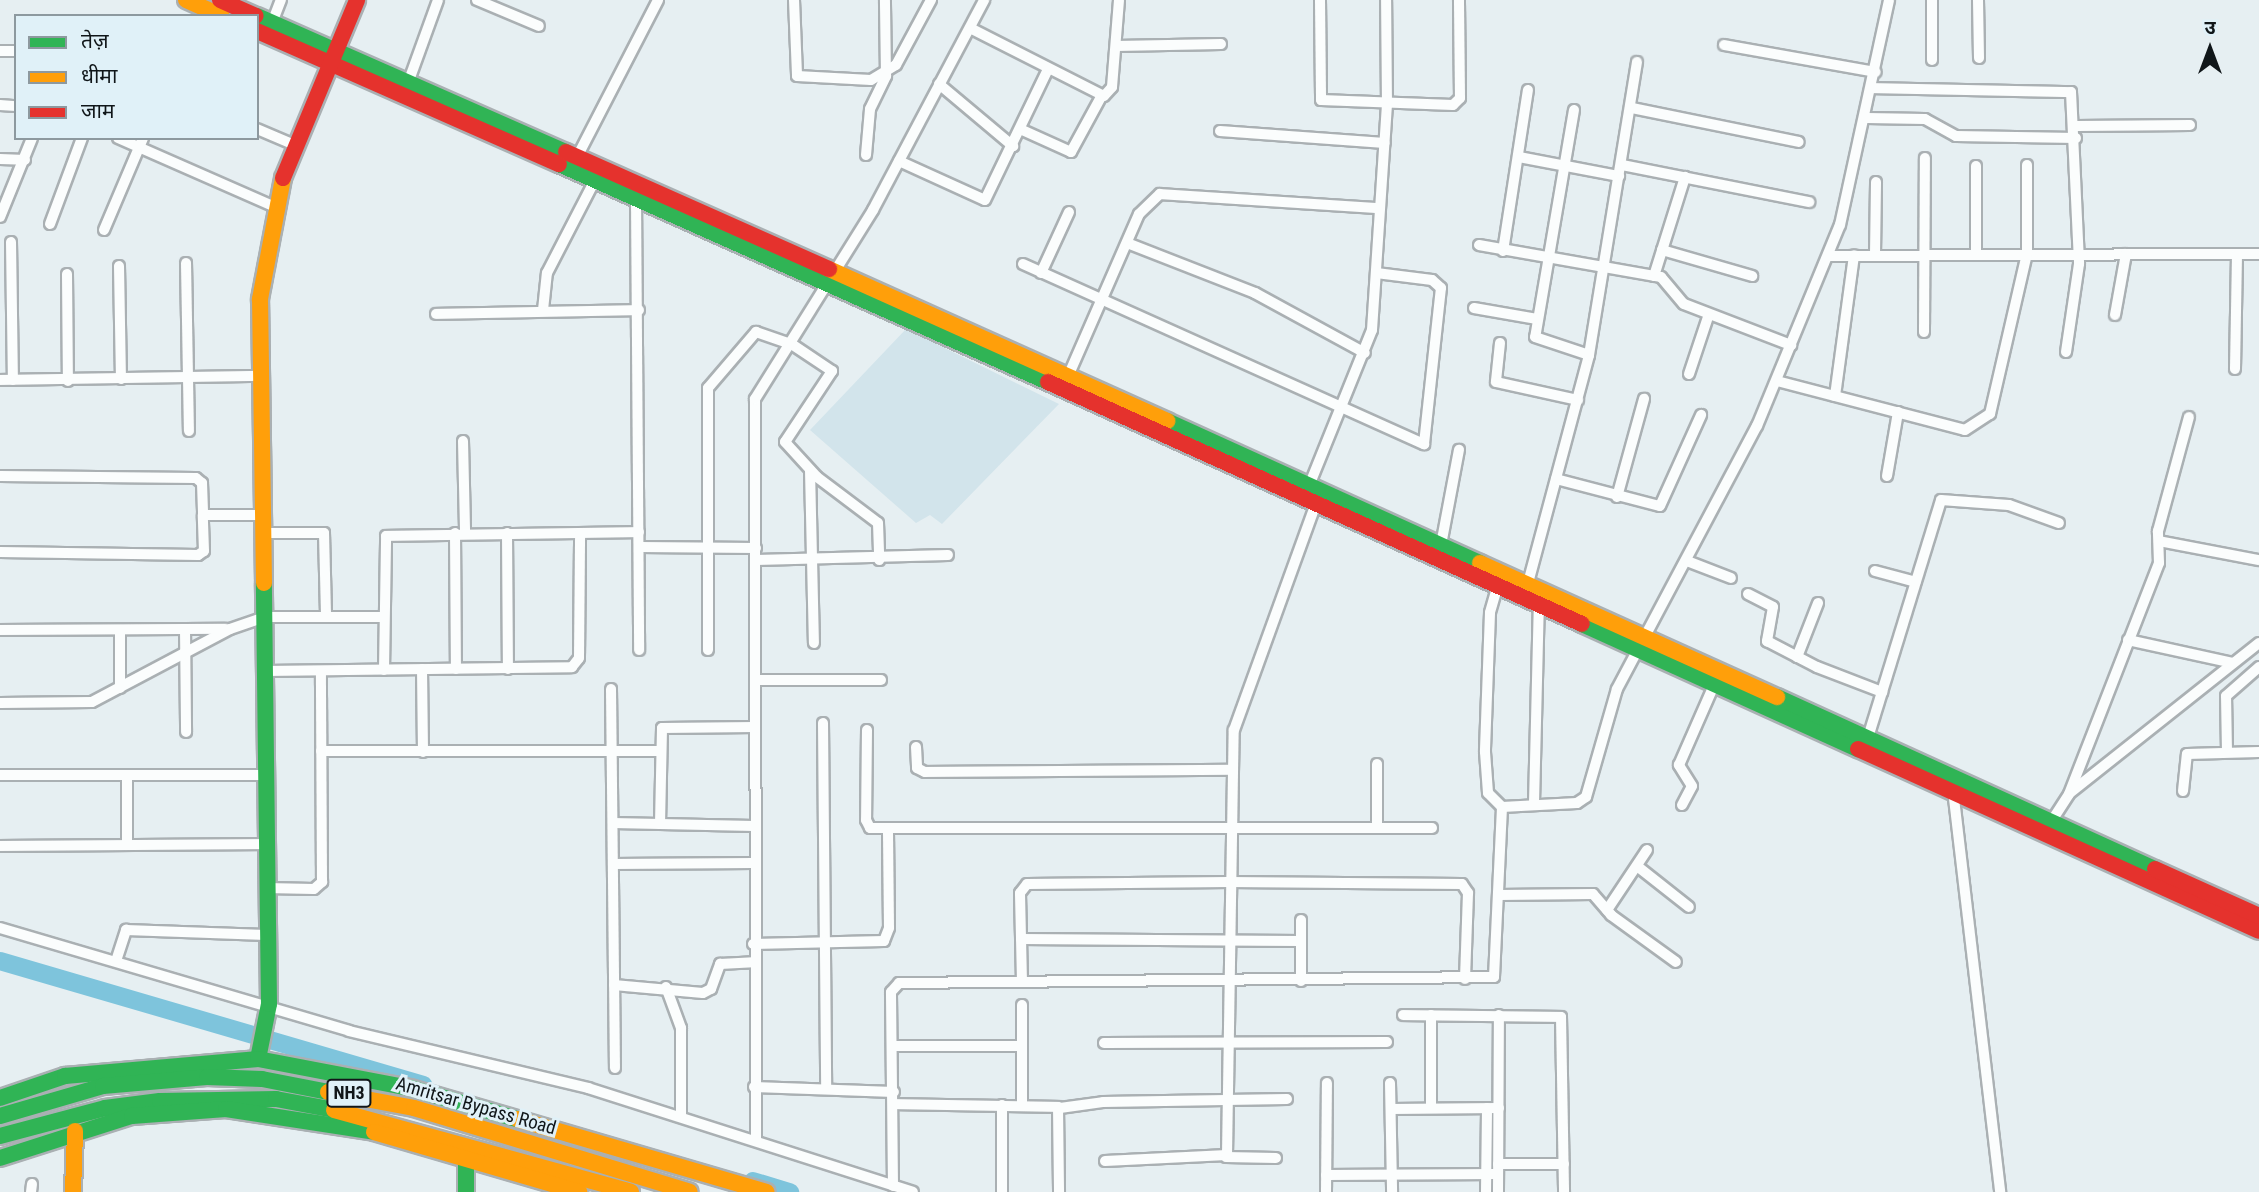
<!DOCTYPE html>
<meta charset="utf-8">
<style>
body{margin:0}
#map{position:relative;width:2259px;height:1192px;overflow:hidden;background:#e6eff2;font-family:"Roboto Condensed","Noto Sans Devanagari",sans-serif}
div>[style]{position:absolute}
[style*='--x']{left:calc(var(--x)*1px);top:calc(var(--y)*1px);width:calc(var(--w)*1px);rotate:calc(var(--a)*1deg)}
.built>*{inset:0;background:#d2e4eb}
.river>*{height:18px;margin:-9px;padding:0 9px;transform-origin:9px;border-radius:9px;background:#7ec4dc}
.roads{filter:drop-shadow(2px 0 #aab0b3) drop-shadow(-2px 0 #aab0b3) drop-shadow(0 2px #aab0b3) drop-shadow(0 -2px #aab0b3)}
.street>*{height:10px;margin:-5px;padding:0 5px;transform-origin:5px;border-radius:5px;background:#fbfdfd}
.fast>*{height:16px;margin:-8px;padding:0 8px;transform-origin:8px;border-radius:8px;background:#30b455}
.slow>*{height:16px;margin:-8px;padding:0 8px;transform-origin:8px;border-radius:8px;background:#ff9f0a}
.jam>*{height:16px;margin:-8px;padding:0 8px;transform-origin:8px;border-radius:8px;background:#e5322d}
span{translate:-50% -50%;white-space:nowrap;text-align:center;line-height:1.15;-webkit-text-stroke:6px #e0f1f8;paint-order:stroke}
.shield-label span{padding:2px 5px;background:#e0f1f8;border:2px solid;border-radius:5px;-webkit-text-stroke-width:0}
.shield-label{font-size:18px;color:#101619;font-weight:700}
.street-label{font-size:19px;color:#101619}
.legend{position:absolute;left:14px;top:14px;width:245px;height:126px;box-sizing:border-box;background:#e0f1f8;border:2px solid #8d999f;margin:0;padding:9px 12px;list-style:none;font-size:21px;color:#101619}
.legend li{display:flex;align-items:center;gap:14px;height:35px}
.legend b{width:35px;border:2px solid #8d999f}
.north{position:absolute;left:2175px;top:14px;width:70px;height:70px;-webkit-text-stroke:5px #e0f1f8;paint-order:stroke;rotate:0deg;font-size:19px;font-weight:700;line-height:28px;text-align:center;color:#101619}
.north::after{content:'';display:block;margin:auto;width:24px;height:32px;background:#101619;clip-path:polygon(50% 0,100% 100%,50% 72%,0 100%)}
</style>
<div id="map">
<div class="built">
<div style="clip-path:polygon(906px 329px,1059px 404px,942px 524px,930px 515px,916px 523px,810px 430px)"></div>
</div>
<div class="river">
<div style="--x:0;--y:961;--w:441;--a:16.3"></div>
<div style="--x:753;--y:1181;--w:39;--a:17"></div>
</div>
<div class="roads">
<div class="street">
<div style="--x:477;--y:0;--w:67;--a:22.8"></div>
<div style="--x:794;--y:0;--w:76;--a:87.7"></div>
<div style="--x:797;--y:76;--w:74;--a:3.1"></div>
<div style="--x:871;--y:80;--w:29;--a:-31"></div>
<div style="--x:896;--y:65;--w:74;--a:-61.7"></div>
<div style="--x:1320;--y:0;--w:100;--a:89.4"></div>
<div style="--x:1321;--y:100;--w:132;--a:2.2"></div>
<div style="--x:1453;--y:105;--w:10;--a:-45"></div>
<div style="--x:1460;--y:98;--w:98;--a:-90.6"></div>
<div style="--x:1932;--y:0;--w:60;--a:90"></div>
<div style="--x:1978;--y:0;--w:58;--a:89"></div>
<div style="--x:272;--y:23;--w:25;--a:-69"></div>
<div style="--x:970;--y:28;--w:150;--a:26.9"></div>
<div style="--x:1104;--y:96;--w:12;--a:-48"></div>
<div style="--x:1112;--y:87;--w:87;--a:-85.4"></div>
<div style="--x:1724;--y:45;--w:154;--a:10.1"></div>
<div style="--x:1116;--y:46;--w:105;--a:-1.1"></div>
<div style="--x:0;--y:51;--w:16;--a:0"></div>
<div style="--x:408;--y:83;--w:88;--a:-70.1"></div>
<div style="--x:939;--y:84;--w:97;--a:40"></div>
<div style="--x:1873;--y:88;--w:198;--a:1.2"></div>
<div style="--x:2071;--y:92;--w:172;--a:87.3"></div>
<div style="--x:2079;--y:264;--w:89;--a:98.4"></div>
<div style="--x:0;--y:105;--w:16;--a:4"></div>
<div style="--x:1632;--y:108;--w:170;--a:11.5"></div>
<div style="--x:1574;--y:110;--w:230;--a:99.7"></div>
<div style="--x:1535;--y:337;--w:57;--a:18.4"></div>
<div style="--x:1867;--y:118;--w:58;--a:1"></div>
<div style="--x:1925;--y:119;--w:35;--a:29"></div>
<div style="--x:1956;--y:136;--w:120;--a:1"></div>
<div style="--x:2077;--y:126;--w:113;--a:-0.5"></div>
<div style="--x:257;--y:129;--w:39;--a:23"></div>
<div style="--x:1020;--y:129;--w:56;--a:24.3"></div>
<div style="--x:1071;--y:152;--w:63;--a:-61.4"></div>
<div style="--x:1220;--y:131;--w:165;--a:4.2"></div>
<div style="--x:118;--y:138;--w:171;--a:23.7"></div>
<div style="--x:866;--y:155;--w:46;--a:-85"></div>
<div style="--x:870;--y:109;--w:37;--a:-64"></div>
<div style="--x:886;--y:76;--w:76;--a:-90.8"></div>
<div style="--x:1519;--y:157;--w:102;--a:10.8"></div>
<div style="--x:0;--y:159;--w:25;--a:2"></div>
<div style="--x:575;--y:161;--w:181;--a:-62.7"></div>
<div style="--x:899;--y:161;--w:94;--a:24.4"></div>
<div style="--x:985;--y:200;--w:145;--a:-64.3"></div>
<div style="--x:1622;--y:165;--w:191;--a:11.2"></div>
<div style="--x:1976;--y:166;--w:88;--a:90"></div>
<div style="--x:636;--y:198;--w:452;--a:89.6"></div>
<div style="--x:0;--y:217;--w:85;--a:-67.9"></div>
<div style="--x:50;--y:224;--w:92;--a:-69.6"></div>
<div style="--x:104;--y:230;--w:100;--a:-67"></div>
<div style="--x:11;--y:242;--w:138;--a:89.2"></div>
<div style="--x:1127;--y:243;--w:137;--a:21.3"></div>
<div style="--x:1255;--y:293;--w:125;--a:28.6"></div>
<div style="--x:1479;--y:245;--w:185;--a:10"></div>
<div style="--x:1661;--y:277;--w:35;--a:50"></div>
<div style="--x:1684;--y:304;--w:115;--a:21"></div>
<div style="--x:1662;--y:250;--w:94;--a:16.1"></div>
<div style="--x:1503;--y:251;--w:163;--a:-81.2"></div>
<div style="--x:1875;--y:255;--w:73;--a:-89.2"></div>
<div style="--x:1829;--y:256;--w:430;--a:-0.3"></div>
<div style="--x:186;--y:263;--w:168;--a:89"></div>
<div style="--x:1023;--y:264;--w:440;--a:24.2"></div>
<div style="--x:1424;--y:444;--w:157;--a:-83.8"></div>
<div style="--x:1441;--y:288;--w:12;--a:-138"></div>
<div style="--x:1432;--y:280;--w:56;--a:-172.9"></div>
<div style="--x:119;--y:266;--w:113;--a:89"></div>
<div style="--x:1041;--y:273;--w:67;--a:-65.3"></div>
<div style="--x:67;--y:274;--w:107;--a:89.5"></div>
<div style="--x:1654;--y:276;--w:104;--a:-72.6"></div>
<div style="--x:1474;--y:308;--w:64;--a:9.9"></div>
<div style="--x:543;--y:310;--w:37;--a:-84"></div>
<div style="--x:547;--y:273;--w:105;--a:-62.7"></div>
<div style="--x:436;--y:314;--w:203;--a:-1.1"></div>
<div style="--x:2115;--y:315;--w:62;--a:-79.8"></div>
<div style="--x:1924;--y:332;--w:174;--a:-89.7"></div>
<div style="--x:1500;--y:343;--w:39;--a:96"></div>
<div style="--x:1496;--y:382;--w:84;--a:12.4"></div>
<div style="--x:2235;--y:369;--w:115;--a:-89"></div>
<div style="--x:1689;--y:374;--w:63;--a:-71.6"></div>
<div style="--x:0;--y:380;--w:261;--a:-0.9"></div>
<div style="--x:1066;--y:381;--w:182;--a:-66.4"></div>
<div style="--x:1139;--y:214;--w:29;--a:-44"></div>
<div style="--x:1160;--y:194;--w:219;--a:3.7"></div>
<div style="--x:1777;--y:381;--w:194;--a:14.6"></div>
<div style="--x:1965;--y:430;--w:30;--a:-33"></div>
<div style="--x:1990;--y:414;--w:164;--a:-77"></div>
<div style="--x:2027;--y:254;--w:89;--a:-90"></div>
<div style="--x:1835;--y:396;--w:142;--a:-82.3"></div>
<div style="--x:463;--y:441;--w:91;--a:88.7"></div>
<div style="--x:810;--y:470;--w:173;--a:88.7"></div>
<div style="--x:0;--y:476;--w:196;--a:0.6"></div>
<div style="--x:196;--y:478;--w:8;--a:40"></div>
<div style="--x:202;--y:483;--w:32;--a:88"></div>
<div style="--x:203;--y:515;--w:60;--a:0"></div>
<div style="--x:1887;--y:476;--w:65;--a:-80.2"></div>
<div style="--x:1556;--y:479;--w:107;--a:14.6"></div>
<div style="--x:1660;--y:506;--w:100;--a:-65.7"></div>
<div style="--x:1309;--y:486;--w:168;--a:-68"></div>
<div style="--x:1372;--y:330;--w:225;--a:-86.2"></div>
<div style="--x:1387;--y:105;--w:105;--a:-90.5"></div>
<div style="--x:1617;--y:497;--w:102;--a:-74.6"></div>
<div style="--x:264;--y:533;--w:60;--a:0"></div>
<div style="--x:324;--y:533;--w:84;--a:88.6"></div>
<div style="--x:455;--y:533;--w:136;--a:89.6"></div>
<div style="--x:507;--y:533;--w:136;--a:89.6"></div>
<div style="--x:2159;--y:541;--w:102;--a:10.8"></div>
<div style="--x:1441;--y:545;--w:97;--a:-79.3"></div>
<div style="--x:640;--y:547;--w:116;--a:0.5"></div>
<div style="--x:0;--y:552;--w:198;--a:0.9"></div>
<div style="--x:198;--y:555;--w:7;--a:-34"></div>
<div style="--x:204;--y:551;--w:36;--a:-92"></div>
<div style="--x:756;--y:560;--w:192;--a:-1.5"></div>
<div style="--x:1687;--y:561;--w:47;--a:21.1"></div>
<div style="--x:1875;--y:571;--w:42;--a:15"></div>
<div style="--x:1499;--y:581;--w:33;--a:106"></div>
<div style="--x:1490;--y:613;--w:139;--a:92.1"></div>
<div style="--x:1485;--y:752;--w:41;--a:85.8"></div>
<div style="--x:1488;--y:793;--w:20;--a:45"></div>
<div style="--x:1528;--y:583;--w:236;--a:-75"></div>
<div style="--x:1589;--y:355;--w:297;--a:-80.7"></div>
<div style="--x:1748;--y:594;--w:28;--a:27"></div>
<div style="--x:1773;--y:607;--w:35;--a:100"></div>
<div style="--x:1767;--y:641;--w:56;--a:27.5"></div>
<div style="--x:1817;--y:667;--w:70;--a:21"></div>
<div style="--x:185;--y:629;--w:103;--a:89.4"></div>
<div style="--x:0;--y:630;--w:225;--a:-0.3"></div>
<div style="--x:2128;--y:640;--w:107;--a:12.4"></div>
<div style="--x:708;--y:650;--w:262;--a:-90"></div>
<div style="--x:708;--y:388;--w:74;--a:-49.4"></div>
<div style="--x:756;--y:332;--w:39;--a:19"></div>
<div style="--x:793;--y:345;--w:47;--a:33.7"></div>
<div style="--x:832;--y:371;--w:85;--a:123.5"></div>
<div style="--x:785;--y:442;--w:47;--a:47.6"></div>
<div style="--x:817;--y:477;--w:76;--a:37"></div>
<div style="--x:878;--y:523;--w:37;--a:88"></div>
<div style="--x:1797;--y:657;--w:58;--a:-68.7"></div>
<div style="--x:422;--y:669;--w:83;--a:89.3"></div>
<div style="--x:384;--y:670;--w:134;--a:-89.1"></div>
<div style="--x:386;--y:536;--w:253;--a:-0.9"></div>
<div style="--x:265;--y:671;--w:307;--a:-0.7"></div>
<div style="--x:572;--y:667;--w:11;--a:-52"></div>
<div style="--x:579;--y:658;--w:125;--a:-89.5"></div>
<div style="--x:755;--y:680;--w:126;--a:0"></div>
<div style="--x:120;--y:688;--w:57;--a:-90"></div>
<div style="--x:611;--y:689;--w:379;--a:89.4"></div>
<div style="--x:0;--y:703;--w:92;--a:-0.6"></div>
<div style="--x:92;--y:702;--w:156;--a:-27.9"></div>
<div style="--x:230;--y:629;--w:37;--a:-19"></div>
<div style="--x:265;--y:617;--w:119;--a:0"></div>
<div style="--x:823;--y:723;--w:366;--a:89.5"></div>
<div style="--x:867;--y:730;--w:90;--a:90.6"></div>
<div style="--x:866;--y:820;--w:9;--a:63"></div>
<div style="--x:870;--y:828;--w:562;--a:0"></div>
<div style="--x:1866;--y:744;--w:255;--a:-72.9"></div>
<div style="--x:1941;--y:500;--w:68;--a:4.2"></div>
<div style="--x:2009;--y:505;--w:53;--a:19.8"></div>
<div style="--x:916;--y:747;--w:21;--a:87"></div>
<div style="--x:917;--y:768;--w:9;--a:27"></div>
<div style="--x:925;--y:772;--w:305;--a:-0.4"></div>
<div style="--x:321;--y:751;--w:338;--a:0"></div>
<div style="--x:2227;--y:752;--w:56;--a:-91"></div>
<div style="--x:2226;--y:696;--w:44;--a:-41.3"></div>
<div style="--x:1377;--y:764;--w:64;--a:90"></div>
<div style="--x:0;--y:775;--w:265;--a:0"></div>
<div style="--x:1953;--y:790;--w:405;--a:83.3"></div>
<div style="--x:2183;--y:791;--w:37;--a:-84"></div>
<div style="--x:2187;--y:754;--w:72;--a:-1.6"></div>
<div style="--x:2071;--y:792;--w:240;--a:-38.4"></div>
<div style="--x:1534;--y:803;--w:200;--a:-88.6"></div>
<div style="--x:1682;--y:805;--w:21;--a:-62"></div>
<div style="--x:1692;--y:786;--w:25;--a:-122"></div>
<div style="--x:1679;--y:765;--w:90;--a:-66.3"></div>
<div style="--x:2051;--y:822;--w:33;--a:-57"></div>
<div style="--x:2069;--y:794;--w:248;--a:-68.7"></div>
<div style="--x:2159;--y:563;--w:32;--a:-92"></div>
<div style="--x:2158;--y:531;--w:118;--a:-74.8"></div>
<div style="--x:613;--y:823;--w:141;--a:1.2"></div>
<div style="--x:660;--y:824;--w:96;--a:-88.8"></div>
<div style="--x:662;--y:728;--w:93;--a:-0.6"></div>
<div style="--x:127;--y:845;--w:70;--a:-90"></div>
<div style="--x:0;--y:846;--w:266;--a:-0.4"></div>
<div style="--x:613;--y:864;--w:140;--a:-0.4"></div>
<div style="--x:1637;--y:866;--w:66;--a:38.3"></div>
<div style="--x:266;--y:888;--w:48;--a:1.2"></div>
<div style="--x:314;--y:889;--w:11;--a:-41"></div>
<div style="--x:322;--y:882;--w:211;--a:-90.3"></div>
<div style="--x:1499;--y:895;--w:94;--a:-0.6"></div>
<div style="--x:1593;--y:894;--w:28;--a:49"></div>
<div style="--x:1611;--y:915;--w:80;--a:35.9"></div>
<div style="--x:1607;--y:910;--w:72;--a:-56.3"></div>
<div style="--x:1301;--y:920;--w:61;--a:90"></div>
<div style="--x:0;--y:928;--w:364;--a:16.4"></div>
<div style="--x:349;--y:1031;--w:246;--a:13.4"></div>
<div style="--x:588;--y:1088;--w:341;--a:17.7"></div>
<div style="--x:1021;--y:939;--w:280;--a:0.4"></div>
<div style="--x:753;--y:944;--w:131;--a:-1.3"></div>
<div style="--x:884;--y:941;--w:14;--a:-69"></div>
<div style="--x:889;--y:928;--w:99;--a:-90.6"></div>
<div style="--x:116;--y:961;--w:33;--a:-72"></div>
<div style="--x:126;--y:930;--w:140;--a:2"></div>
<div style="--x:1022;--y:982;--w:89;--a:-91.3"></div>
<div style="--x:1020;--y:893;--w:11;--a:-52"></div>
<div style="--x:1027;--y:884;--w:202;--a:-0.6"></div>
<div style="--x:1229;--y:882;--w:233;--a:0.5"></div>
<div style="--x:1462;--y:884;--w:11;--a:56"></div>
<div style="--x:1468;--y:893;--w:86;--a:92"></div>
<div style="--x:614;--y:985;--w:89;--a:5.1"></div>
<div style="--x:703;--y:993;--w:9;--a:-27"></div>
<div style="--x:711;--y:989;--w:27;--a:-70"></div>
<div style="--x:720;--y:964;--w:33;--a:-3"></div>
<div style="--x:666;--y:987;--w:44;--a:69.9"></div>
<div style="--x:681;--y:1028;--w:88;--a:90"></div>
<div style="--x:1403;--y:1015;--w:158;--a:0.7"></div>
<div style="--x:1561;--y:1017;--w:175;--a:89"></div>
<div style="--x:1431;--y:1015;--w:93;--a:90"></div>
<div style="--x:1104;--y:1043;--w:283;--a:-0.2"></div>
<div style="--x:893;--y:1046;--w:128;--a:0"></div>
<div style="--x:1390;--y:1083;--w:109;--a:88.9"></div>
<div style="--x:754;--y:1087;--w:140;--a:2"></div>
<div style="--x:894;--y:1104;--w:164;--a:1"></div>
<div style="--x:1058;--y:1107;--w:85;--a:89.3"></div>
<div style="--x:1022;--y:1105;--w:100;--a:-90"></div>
<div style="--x:1060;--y:1108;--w:43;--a:-7.9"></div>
<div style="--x:1103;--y:1102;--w:184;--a:-0.9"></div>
<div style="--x:1391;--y:1109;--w:108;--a:-0.5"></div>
<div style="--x:756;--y:1139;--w:740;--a:-90.08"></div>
<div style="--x:755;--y:399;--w:223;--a:-58"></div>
<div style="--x:873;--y:210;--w:238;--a:-62.1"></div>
<div style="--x:1226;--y:1157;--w:50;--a:1.1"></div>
<div style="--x:1105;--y:1161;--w:122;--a:-2.8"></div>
<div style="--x:1227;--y:1155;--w:425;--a:-89.1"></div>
<div style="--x:1234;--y:730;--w:247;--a:-70.1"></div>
<div style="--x:1498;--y:1164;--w:66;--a:0"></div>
<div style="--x:1326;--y:1175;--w:172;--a:-0.3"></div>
<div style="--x:893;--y:1186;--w:194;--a:-90.6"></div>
<div style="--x:891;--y:992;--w:12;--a:-48"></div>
<div style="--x:899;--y:983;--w:595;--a:-0.58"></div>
<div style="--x:1494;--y:977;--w:170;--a:-87.3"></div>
<div style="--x:1502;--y:807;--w:75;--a:-3.1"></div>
<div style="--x:1577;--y:803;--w:11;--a:-34"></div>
<div style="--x:1586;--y:797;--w:112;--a:-74"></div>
<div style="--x:1617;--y:689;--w:298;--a:-62"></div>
<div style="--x:1757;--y:426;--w:217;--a:-67.6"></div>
<div style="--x:1840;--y:225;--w:230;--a:-77.7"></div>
<div style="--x:31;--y:1192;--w:8;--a:-83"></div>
<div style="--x:1002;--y:1192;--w:87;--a:-90"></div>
<div style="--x:1326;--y:1192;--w:109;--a:-89.5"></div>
<div style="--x:1486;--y:1192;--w:84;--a:-89.3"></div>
<div style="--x:1498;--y:1192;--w:177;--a:-89.7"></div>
</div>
<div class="fast">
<div style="--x:257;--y:16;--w:338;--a:23.8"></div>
<div style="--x:559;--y:164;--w:535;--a:24.03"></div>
<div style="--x:1167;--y:421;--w:344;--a:24.4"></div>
<div style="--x:1582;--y:624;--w:303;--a:24.4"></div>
<div style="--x:1777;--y:697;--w:415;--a:24.5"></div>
<div style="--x:258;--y:1059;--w:56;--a:-78.7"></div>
<div style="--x:269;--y:1004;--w:421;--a:-90.7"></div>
<div style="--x:0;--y:1098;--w:69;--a:-18.7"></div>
<div style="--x:65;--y:1076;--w:194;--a:-5"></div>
<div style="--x:258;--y:1059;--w:155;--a:10.8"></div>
<div style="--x:410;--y:1088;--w:111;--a:16.2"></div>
<div style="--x:0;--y:1116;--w:107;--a:-16.2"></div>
<div style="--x:103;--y:1086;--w:104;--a:-4.9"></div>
<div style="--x:207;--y:1077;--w:55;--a:2.1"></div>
<div style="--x:262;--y:1079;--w:67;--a:11.1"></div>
<div style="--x:0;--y:1136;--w:109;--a:-14.9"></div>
<div style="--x:105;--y:1108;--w:55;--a:-7.3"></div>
<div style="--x:160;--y:1101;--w:116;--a:-1"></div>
<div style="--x:276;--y:1099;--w:59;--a:10.7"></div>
<div style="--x:0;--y:1158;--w:139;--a:-17.7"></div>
<div style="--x:132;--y:1116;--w:94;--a:-4.3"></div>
<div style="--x:226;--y:1109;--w:150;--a:8.8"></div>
<div style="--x:466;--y:1159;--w:33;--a:90"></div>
</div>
<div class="slow">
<div style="--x:186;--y:0;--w:39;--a:24"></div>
<div style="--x:829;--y:269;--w:371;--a:24.2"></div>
<div style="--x:1480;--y:563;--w:326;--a:24.3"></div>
<div style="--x:264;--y:583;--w:284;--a:-90.8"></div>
<div style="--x:260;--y:299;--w:123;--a:-79.2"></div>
<div style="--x:328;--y:1092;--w:87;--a:10.5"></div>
<div style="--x:414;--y:1108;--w:288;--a:16.9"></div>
<div style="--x:334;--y:1110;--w:308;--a:15.4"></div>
<div style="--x:517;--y:1119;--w:260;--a:16.3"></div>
<div style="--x:374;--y:1132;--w:214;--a:16.3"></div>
<div style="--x:73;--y:1192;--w:61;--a:-88.1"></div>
</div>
<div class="jam">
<div style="--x:220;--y:0;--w:39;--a:24"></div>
<div style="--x:257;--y:31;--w:330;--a:23.8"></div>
<div style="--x:566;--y:152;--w:288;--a:24"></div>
<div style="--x:283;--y:178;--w:193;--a:-67.4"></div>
<div style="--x:1048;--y:382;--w:586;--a:24.38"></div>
<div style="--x:1858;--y:749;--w:440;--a:24.4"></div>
<div style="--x:2155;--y:869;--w:114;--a:24.3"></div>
</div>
</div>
<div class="shield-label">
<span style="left:349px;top:1093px">NH3</span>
</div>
<div class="street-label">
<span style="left:476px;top:1106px;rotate:16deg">Amritsar Bypass Road</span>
</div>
<ul class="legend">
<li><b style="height:9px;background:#30b455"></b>तेज़</li>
<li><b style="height:9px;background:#ff9f0a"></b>धीमा</li>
<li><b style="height:9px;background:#e5322d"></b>जाम</li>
</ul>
<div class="north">उ</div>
</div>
